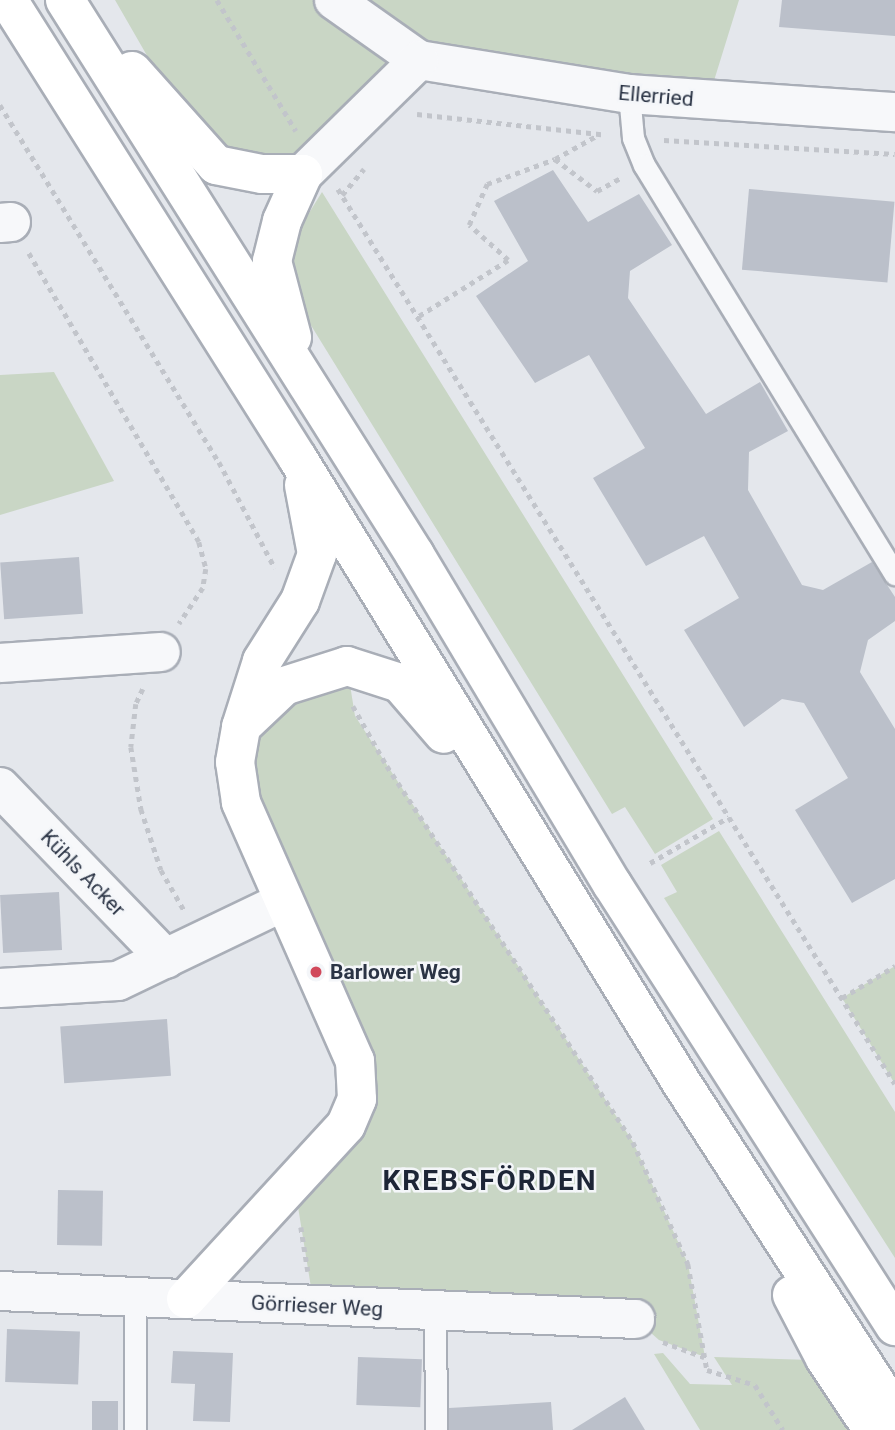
<!DOCTYPE html>
<meta charset="utf-8">
<style>
body{margin:0}
#map{position:relative;width:895px;height:1430px;overflow:hidden;background:#e4e7ec;font-family:Roboto,sans-serif}
div>[style]{position:absolute}
[style*='--x']{left:calc(var(--x)*1px);top:calc(var(--y)*1px);width:calc(var(--w)*1px);rotate:calc(var(--a)*1deg)}
.green>*{inset:0;background:#c9d6c5}
.building>*{inset:0;background:#bbc0ca;transform-origin:0 0}
.path>*{height:4.5px;margin-top:-2.25px;transform-origin:0;background:repeating-linear-gradient(90deg,#c2c5cb 0 5px,transparent 0 10px)}
.roads{filter:drop-shadow(2px 0 #a9aeb7) drop-shadow(-2px 0 #a9aeb7) drop-shadow(0 2px #a9aeb7) drop-shadow(0 -2px #a9aeb7)}
.lane>*{height:21px;margin:-10.5px;padding:0 10.5px;transform-origin:10.5px;border-radius:10.5px;background:#f7f8fa}
.street>*{height:38px;margin:-19px;padding:0 19px;transform-origin:19px;border-radius:19px;background:#f7f8fa}
.highway>*{height:38px;margin:-19px;padding:0 19px;transform-origin:19px;border-radius:19px;background:#fff}
.dots>*{width:19px;height:19px;translate:-50% -50%;box-sizing:border-box;border:4px solid #f4f6f9;border-radius:50%}
span{translate:-50% -50%;white-space:nowrap;text-align:center;line-height:1.15;-webkit-text-stroke:5px #f4f6f9;paint-order:stroke}
.street-label{font-size:21px;color:#2b3445}
.poi-label{font-size:21px;color:#2b3445;font-weight:700}
.left{translate:0 -50%;text-align:left}
.district-label{font-size:28px;color:#1d2536;font-weight:700;letter-spacing:2px}
</style>
<div id="map">
<div class="green">
<div style="clip-path:polygon(115px 0,739px 0,708px 100px,419px 60px,316px 163px,236px 156px,215px 146px,172px 99px)"></div>
<div style="clip-path:polygon(322px 192px,713px 819px,655px 854px,625px 807px,612px 814px,304px 314px,290px 276px,293px 239px)"></div>
<div style="clip-path:polygon(54px 372px,114px 481px,0 515px,0 375px)"></div>
<div style="clip-path:polygon(347px 666px,355px 716px,633px 1142px,688px 1264px,705px 1357px,659px 1340px,635px 1319px,314px 1306px,294px 1182px,357px 1099px,283px 902px,241px 727px)"></div>
<div style="clip-path:polygon(719px 831px,895px 1112px,895px 1258px,664px 898px,677px 892px,661px 865px)"></div>
<div style="clip-path:polygon(895px 966px,895px 1084px,842px 998px)"></div>
<div style="clip-path:polygon(663px 1353px,690px 1384px,732px 1385px,714px 1357px,812px 1360px,856px 1430px,700px 1430px,654px 1354px)"></div>
</div>
<div class="building">
<div style="clip-path:polygon(782px 0,895px 0,895px 36px,779px 27px)"></div>
<div style="clip-path:polygon(553px 170px,588px 222px,639px 194px,672px 245px,630px 271px,628px 298px,706px 414px,760px 382px,788px 431px,749px 452px,748px 490px,802px 585px,823px 590px,872px 562px,895px 597px,895px 621px,868px 640px,860px 672px,895px 729px,895px 879px,852px 903px,795px 810px,848px 778px,804px 703px,782px 699px,744px 727px,684px 630px,739px 598px,704px 536px,646px 566px,593px 478px,645px 448px,589px 355px,535px 383px,476px 296px,528px 261px,494px 201px)"></div>
<div style="left:749px;top:189px;width:146px;height:81px;rotate:5deg"></div>
<div style="left:79px;top:557px;width:57px;height:79px;rotate:86deg"></div>
<div style="left:59px;top:892px;width:58px;height:59px;rotate:87deg"></div>
<div style="left:167px;top:1019px;width:57px;height:107px;rotate:86deg"></div>
<div style="left:58px;top:1190px;width:45px;height:55px;rotate:1deg"></div>
<div style="left:7px;top:1329px;width:73px;height:53px;rotate:2deg"></div>
<div style="clip-path:polygon(173px 1351px,233px 1353px,230px 1422px,193px 1421px,195px 1384px,171px 1383px)"></div>
<div style="left:358px;top:1357px;width:64px;height:48px;rotate:2deg"></div>
<div style="clip-path:polygon(625px 1397px,645px 1430px,572px 1430px)"></div>
<div style="left:92px;top:1401px;width:26px;height:29px"></div>
<div style="clip-path:polygon(551px 1402px,553px 1430px,449px 1430px,449px 1408px)"></div>
</div>
<div class="path">
<div style="--x:217;--y:0;--w:153;--a:58.9"></div>
<div style="--x:0;--y:105;--w:419;--a:58.5"></div>
<div style="--x:219;--y:462;--w:120;--a:62.2"></div>
<div style="--x:417;--y:114;--w:190;--a:6.3"></div>
<div style="--x:664;--y:140;--w:231;--a:3.5"></div>
<div style="--x:555;--y:159;--w:51;--a:-29.1"></div>
<div style="--x:338;--y:189;--w:1054;--a:58.1"></div>
<div style="--x:342;--y:195;--w:34;--a:-50"></div>
<div style="--x:29;--y:253;--w:335;--a:59.5"></div>
<div style="--x:199;--y:542;--w:28;--a:75"></div>
<div style="--x:206;--y:569;--w:19;--a:99"></div>
<div style="--x:203;--y:588;--w:43;--a:123.7"></div>
<div style="--x:419;--y:316;--w:105;--a:-32.2"></div>
<div style="--x:508;--y:260;--w:52;--a:-138.1"></div>
<div style="--x:469;--y:225;--w:45;--a:-66.3"></div>
<div style="--x:487;--y:184;--w:72;--a:-20.2"></div>
<div style="--x:555;--y:159;--w:53;--a:37.3"></div>
<div style="--x:597;--y:191;--w:29;--a:-29"></div>
<div style="--x:143;--y:689;--w:17;--a:115"></div>
<div style="--x:136;--y:704;--w:43;--a:96.6"></div>
<div style="--x:131;--y:747;--w:63;--a:80.8"></div>
<div style="--x:141;--y:809;--w:64;--a:71.8"></div>
<div style="--x:161;--y:870;--w:46;--a:60.1"></div>
<div style="--x:353;--y:706;--w:69;--a:60.5"></div>
<div style="--x:387;--y:766;--w:449;--a:56.8"></div>
<div style="--x:633;--y:1142;--w:134;--a:65.7"></div>
<div style="--x:688;--y:1264;--w:108;--a:79.8"></div>
<div style="--x:707;--y:1370;--w:50;--a:17.4"></div>
<div style="--x:755;--y:1385;--w:53;--a:58.1"></div>
<div style="--x:650;--y:863;--w:91;--a:-30.2"></div>
<div style="--x:842;--y:998;--w:62;--a:-31.1"></div>
<div style="--x:301;--y:1227;--w:45;--a:81"></div>
<div style="--x:663;--y:1342;--w:44;--a:20.1"></div>
</div>
<div class="roads">
<div class="lane">
<div style="--x:629;--y:94;--w:44;--a:84.8"></div>
<div style="--x:633;--y:138;--w:29;--a:68"></div>
<div style="--x:644;--y:165;--w:480;--a:58.5"></div>
<div style="--x:435;--y:1311;--w:119;--a:89.5"></div>
<div style="--x:135;--y:1430;--w:132;--a:-90"></div>
</div>
<div class="street">
<div style="--x:334;--y:0;--w:104;--a:35.2"></div>
<div style="--x:419;--y:60;--w:213;--a:9.2"></div>
<div style="--x:629;--y:94;--w:267;--a:3.9"></div>
<div style="--x:303;--y:174;--w:163;--a:-44.5"></div>
<div style="--x:0;--y:223;--w:11;--a:-5"></div>
<div style="--x:0;--y:663;--w:161;--a:-3.9"></div>
<div style="--x:0;--y:787;--w:239;--a:46"></div>
<div style="--x:0;--y:988;--w:118;--a:-3.4"></div>
<div style="--x:118;--y:981;--w:183;--a:-25.6"></div>
<div style="--x:0;--y:1291;--w:636;--a:2.52"></div>
</div>
<div class="highway">
<div style="--x:8;--y:0;--w:543;--a:57.71"></div>
<div style="--x:298;--y:459;--w:731;--a:58.42"></div>
<div style="--x:681;--y:1082;--w:394;--a:57.1"></div>
<div style="--x:65;--y:0;--w:656;--a:57.76"></div>
<div style="--x:415;--y:555;--w:383;--a:59.1"></div>
<div style="--x:612;--y:884;--w:525;--a:57.37"></div>
<div style="--x:132;--y:71;--w:126;--a:48.2"></div>
<div style="--x:216;--y:165;--w:47;--a:11.1"></div>
<div style="--x:262;--y:174;--w:41;--a:0"></div>
<div style="--x:303;--y:174;--w:51;--a:114.1"></div>
<div style="--x:282;--y:221;--w:41;--a:104"></div>
<div style="--x:272;--y:261;--w:79;--a:75.3"></div>
<div style="--x:244;--y:724;--w:55;--a:-43.5"></div>
<div style="--x:284;--y:686;--w:66;--a:-17.6"></div>
<div style="--x:347;--y:666;--w:56;--a:17.8"></div>
<div style="--x:400;--y:683;--w:67;--a:49.2"></div>
<div style="--x:792;--y:1295;--w:71;--a:62.4"></div>
<div style="--x:825;--y:1358;--w:87;--a:56.3"></div>
<div style="--x:186;--y:1299;--w:236;--a:-47.4"></div>
<div style="--x:346;--y:1125;--w:28;--a:-67"></div>
<div style="--x:357;--y:1099;--w:38;--a:-93"></div>
<div style="--x:355;--y:1061;--w:283;--a:-113.8"></div>
<div style="--x:241;--y:802;--w:40;--a:-98.5"></div>
<div style="--x:235;--y:762;--w:36;--a:-80"></div>
<div style="--x:241;--y:727;--w:69;--a:-72.3"></div>
<div style="--x:262;--y:661;--w:71;--a:-57.7"></div>
<div style="--x:300;--y:601;--w:50;--a:-70.1"></div>
<div style="--x:317;--y:554;--w:70;--a:-100.7"></div>
</div>
</div>
<div class="dots">
<div style="left:316px;top:972px;background:#d1495b"></div>
</div>
<div class="street-label">
<span style="left:656px;top:96px;rotate:5deg">Ellerried</span>
<span style="left:83px;top:873px;rotate:46deg">Kühls Acker</span>
<span style="left:317px;top:1306px;rotate:3deg">Görrieser Weg</span>
</div>
<div class="poi-label">
<span class="left" style="left:330px;top:972px">Barlower Weg</span>
</div>
<div class="district-label">
<span style="left:490px;top:1181px">KREBSFÖRDEN</span>
</div>
</div>
